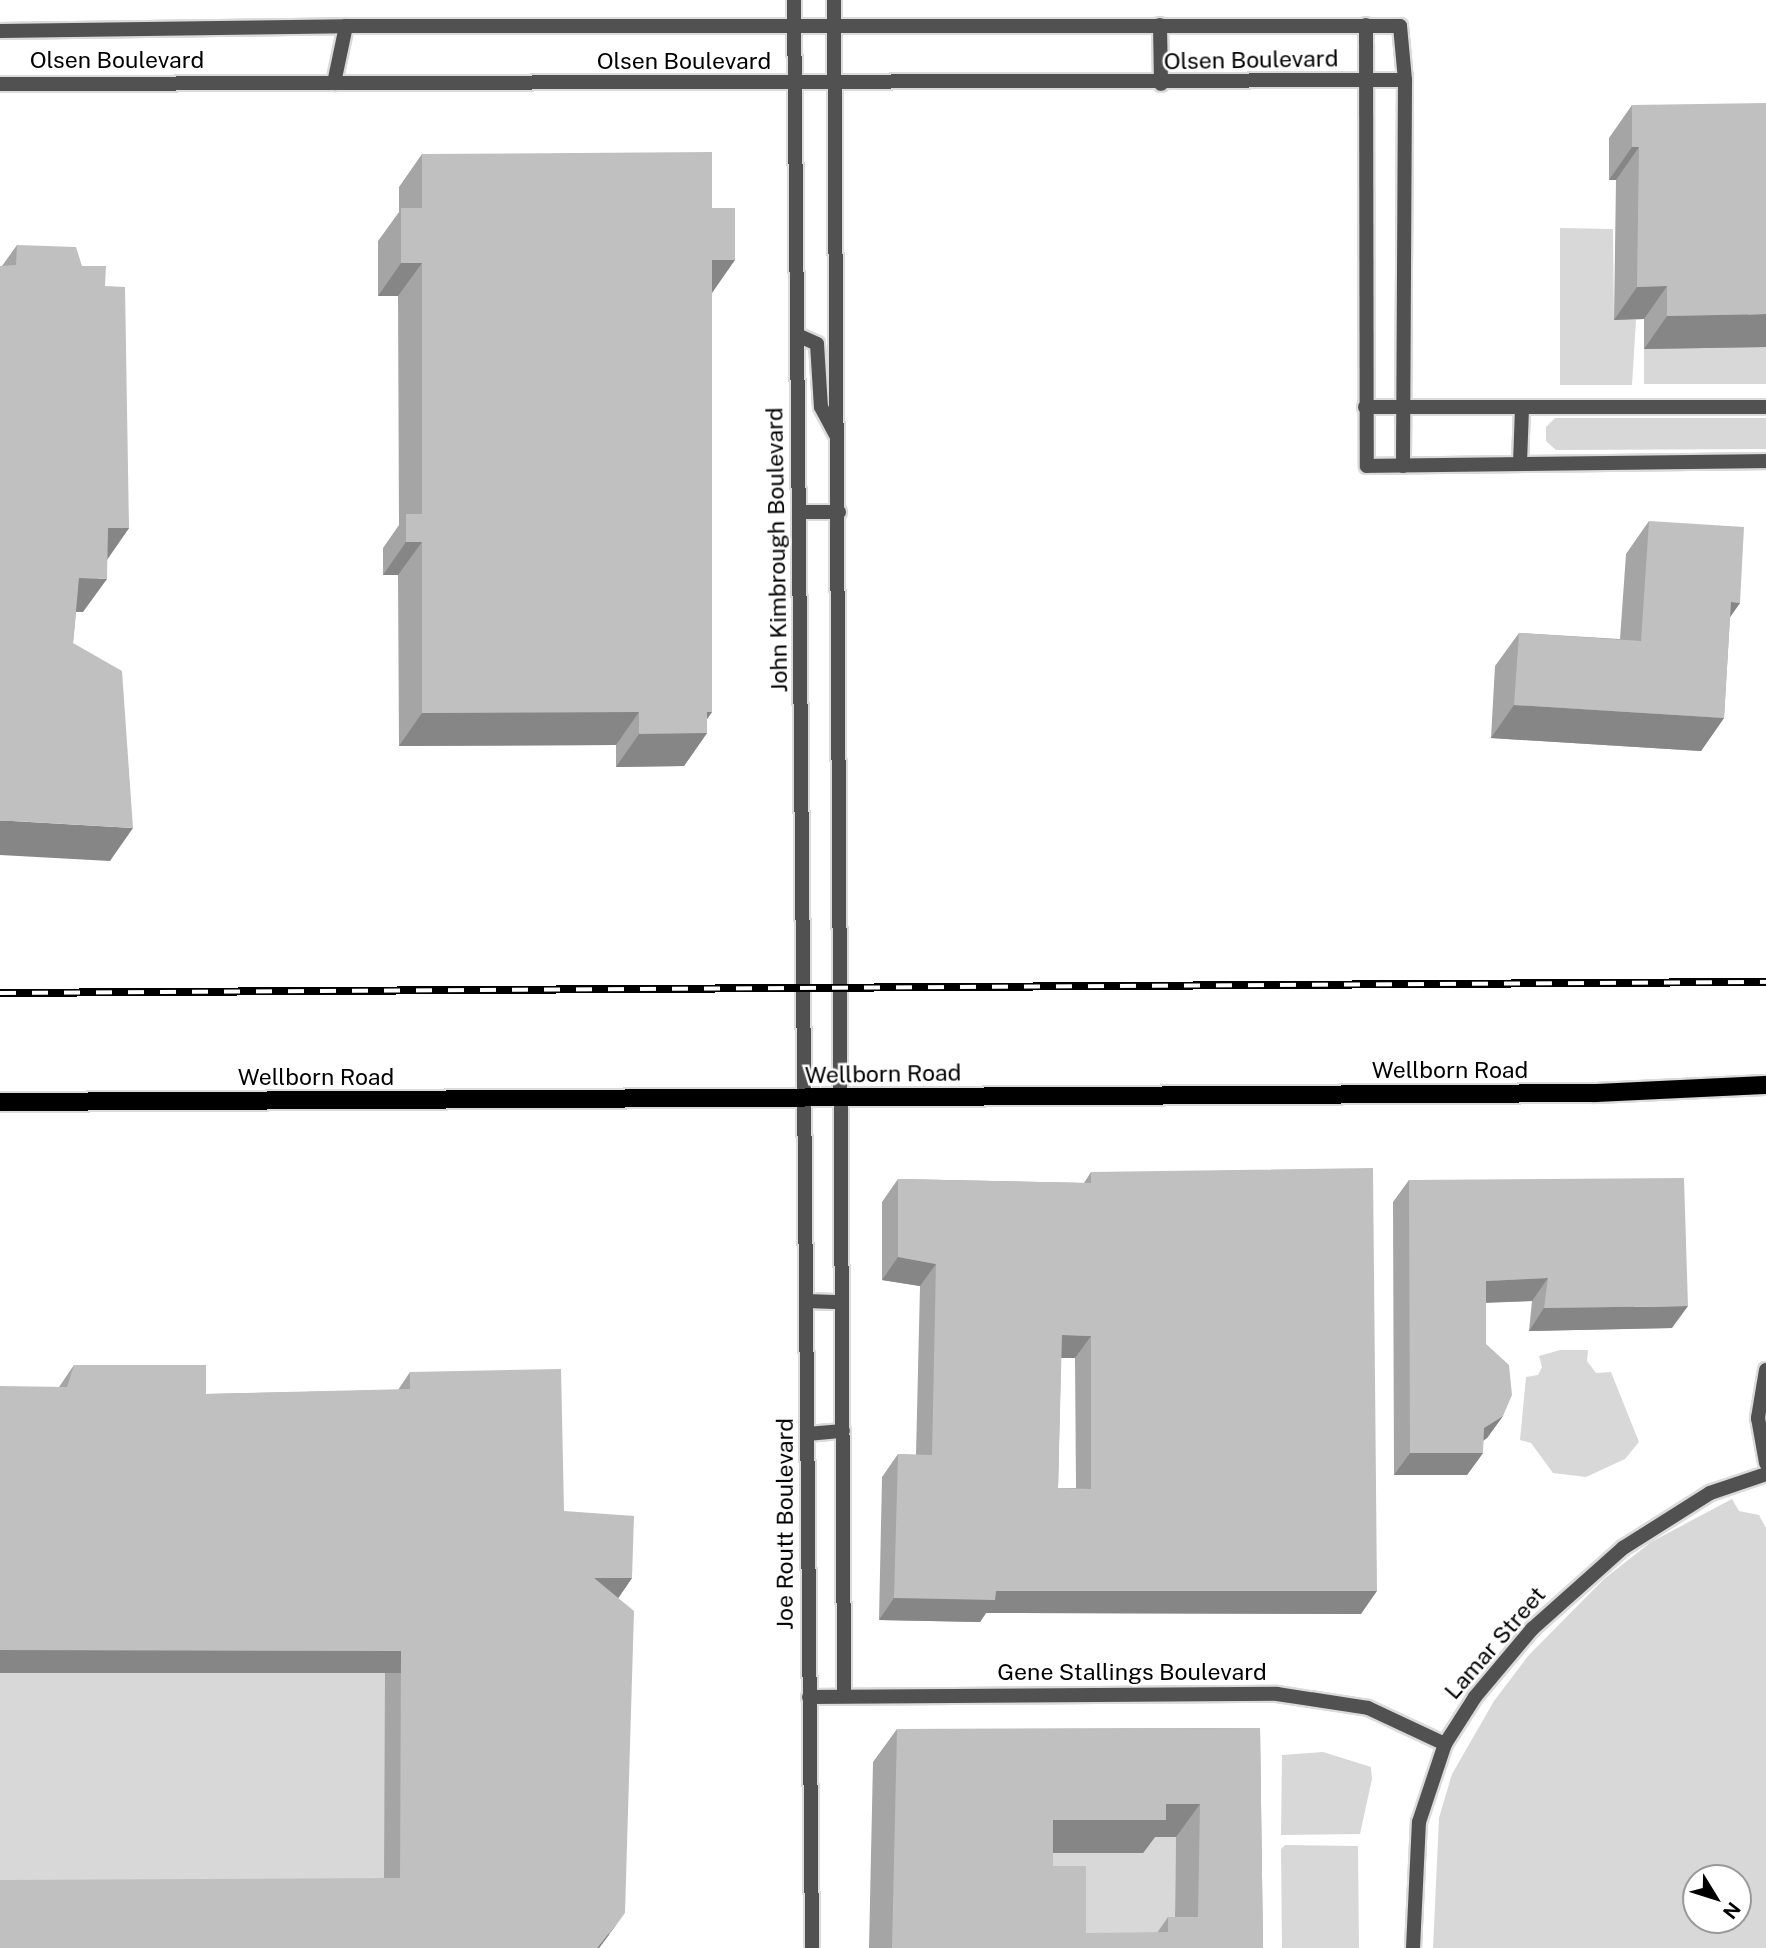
<!DOCTYPE html>
<style>
body{margin:0}
#map{position:relative;width:1766px;height:1948px;overflow:hidden;background:#fff;font-family:"Public Sans",sans-serif}
div>[style]{position:absolute}
[style*='--x']{left:calc(var(--x)*1px);top:calc(var(--y)*1px);width:calc(var(--w)*1px);rotate:calc(var(--a)*1deg)}
.green>*{inset:0;background:#d8d8d8;transform-origin:0 0}
.roads{filter:drop-shadow(2px 0 #dbdbdb) drop-shadow(-2px 0 #dbdbdb) drop-shadow(0 2px #dbdbdb) drop-shadow(0 -2px #dbdbdb)}
.minor>*{height:14px;margin:-7px;padding:0 7px;transform-origin:7px;border-radius:7px;background:#515151}
.primary>*{height:18px;margin:-9px;padding:0 9px;transform-origin:9px;border-radius:9px;background:#000}
.rail>*{height:8px;margin-top:-4px;transform-origin:0;background:repeating-linear-gradient(90deg,#fff 0 16px,#000 0 32px);box-sizing:border-box;border-block:2px solid #000}
.wall>*{inset:0;background:#a5a5a5}
.shaded-wall>*{inset:0;background:#868686;transform-origin:0 0}
.building>*{inset:0;background:#c0c0c0}
span{translate:-50% -50%;white-space:nowrap;text-align:center;line-height:1.15;-webkit-text-stroke:5px #fff;paint-order:stroke}
.street-label{font-size:23px;color:#000}
.north{position:absolute;left:1682px;top:1864px;width:70px;height:70px;box-sizing:border-box;background:#fff;border:2px solid #999;border-radius:50%;rotate:128deg;font-size:19px;font-weight:700;line-height:28px;text-align:center;color:#000}
.north::after{content:'';display:block;margin:auto;width:24px;height:32px;background:#000;clip-path:polygon(50% 0,100% 100%,50% 72%,0 100%)}
</style>
<div id="map">
<div class="green">
<div style="clip-path:polygon(1560px 228px,1613px 229px,1614px 320px,1636px 320px,1632px 385px,1560px 385px)"></div>
<div style="left:1766px;top:347px;width:37px;height:122px;rotate:90deg"></div>
<div style="clip-path:polygon(1555px 418px,1766px 418px,1766px 449px,1556px 450px,1546px 441px,1546px 427px)"></div>
<div style="clip-path:polygon(1560px 1350px,1588px 1350px,1587px 1361px,1596px 1373px,1611px 1372px,1639px 1442px,1625px 1459px,1586px 1477px,1553px 1473px,1531px 1443px,1520px 1440px,1526px 1377px,1538px 1375px,1542px 1367px,1539px 1356px)"></div>
<div style="clip-path:polygon(191px 1388px,609px 1935px,599px 1948px,0 1948px,0 1409px)"></div>
<div style="clip-path:polygon(evenodd,1732px 1499px,1739px 1511px,1759px 1515px,1766px 1528px,1766px 1948px,1433px 1948px,1439px 1818px,1452px 1774px,1494px 1701px,1528px 1656px,1604px 1579px,1651px 1542px,1732px 1499px,1696px 1878px,1738px 1878px,1738px 1920px,1696px 1920px,1696px 1878px)"></div>
<div style="clip-path:polygon(1323px 1752px,1371px 1767px,1372px 1779px,1360px 1834px,1281px 1835px,1282px 1755px)"></div>
<div style="clip-path:polygon(1143px 1837px,1176px 1837px,1175px 1948px,1063px 1948px,1030px 1853px,1143px 1853px)"></div>
<div style="clip-path:polygon(1285px 1845px,1358px 1846px,1359px 1948px,1282px 1948px,1281px 1849px)"></div>
</div>
<div class="roads">
<div class="minor">
<div style="--x:794;--y:0;--w:1948;--a:89.47"></div>
<div style="--x:834;--y:0;--w:1696;--a:89.66"></div>
<div style="--x:1160;--y:25;--w:59;--a:89"></div>
<div style="--x:1366;--y:25;--w:441;--a:89.9"></div>
<div style="--x:1367;--y:466;--w:399;--a:-0.7"></div>
<div style="--x:0;--y:31;--w:346;--a:-0.8"></div>
<div style="--x:346;--y:26;--w:1054;--a:0"></div>
<div style="--x:1400;--y:26;--w:54;--a:84.7"></div>
<div style="--x:1405;--y:80;--w:386;--a:90.3"></div>
<div style="--x:334;--y:83;--w:58;--a:-78.1"></div>
<div style="--x:0;--y:84;--w:1405;--a:-0.16"></div>
<div style="--x:797;--y:335;--w:22;--a:24"></div>
<div style="--x:817;--y:344;--w:63;--a:86.4"></div>
<div style="--x:821;--y:407;--w:34;--a:62"></div>
<div style="--x:1365;--y:407;--w:401;--a:0"></div>
<div style="--x:1520;--y:463;--w:54;--a:-87.9"></div>
<div style="--x:799;--y:512;--w:40;--a:0"></div>
<div style="--x:807;--y:1301;--w:34;--a:2"></div>
<div style="--x:1766;--y:1370;--w:49;--a:99.5"></div>
<div style="--x:1758;--y:1418;--w:46;--a:79.9"></div>
<div style="--x:807;--y:1434;--w:36;--a:-5"></div>
<div style="--x:809;--y:1697;--w:468;--a:-0.4"></div>
<div style="--x:1277;--y:1694;--w:92;--a:8.7"></div>
<div style="--x:1368;--y:1708;--w:85;--a:25.1"></div>
<div style="--x:1413;--y:1948;--w:126;--a:-87.3"></div>
<div style="--x:1419;--y:1822;--w:82;--a:-71.6"></div>
<div style="--x:1445;--y:1744;--w:56;--a:-57.4"></div>
<div style="--x:1475;--y:1697;--w:89;--a:-50"></div>
<div style="--x:1532;--y:1629;--w:122;--a:-41.7"></div>
<div style="--x:1623;--y:1548;--w:103;--a:-32.3"></div>
<div style="--x:1710;--y:1493;--w:59;--a:-18.7"></div>
</div>
<div class="primary">
<div style="--x:0;--y:1102;--w:1595;--a:-0.32"></div>
<div style="--x:1595;--y:1093;--w:171;--a:-2.7"></div>
</div>
</div>
<div class="rail">
<div style="--x:0;--y:993;--w:1766;--a:-0.36"></div>
</div>
<div class="wall">
<div style="clip-path:polygon(1632px 105px,1766px 347px,1644px 349px,1644px 319px,1614px 320px,1616px 180px,1609px 180px,1609px 138px)"></div>
<div style="clip-path:polygon(422px 154px,712px 293px,712px 712px,707px 719px,707px 733px,684px 766px,616px 767px,616px 745px,399px 746px,398px 575px,383px 575px,383px 548px,399px 525px,398px 296px,378px 296px,378px 241px,399px 212px,399px 187px)"></div>
<div style="clip-path:polygon(17px 245px,82px 266px,105px 286px,129px 528px,107px 560px,83px 612px,76px 612px,73px 643px,110px 861px,2px 266px)"></div>
<div style="clip-path:polygon(1649px 521px,1740px 603px,1730px 616px,1724px 718px,1701px 751px,1491px 738px,1495px 666px,1519px 633px,1620px 639px,1626px 554px)"></div>
<div style="clip-path:polygon(evenodd,1091px 1172px,1361px 1614px,986px 1613px,980px 1622px,879px 1620px,882px 1477px,898px 1454px,916px 1455px,920px 1286px,882px 1280px,882px 1202px,898px 1179px,1084px 1183px,1091px 1172px,1061px 1358px,1075px 1358px,1076px 1488px,1058px 1488px,1061px 1358px)"></div>
<div style="clip-path:polygon(1409px 1180px,1672px 1328px,1529px 1331px,1532px 1301px,1486px 1303px,1486px 1344px,1503px 1416px,1487px 1438px,1483px 1441px,1483px 1453px,1467px 1475px,1394px 1475px,1393px 1202px)"></div>
<div style="clip-path:polygon(74px 1365px,206px 1394px,398px 1390px,410px 1372px,564px 1511px,632px 1578px,618px 1598px,609px 1935px,599px 1948px,0 1948px,384px 1878px,385px 1673px,59px 1387px)"></div>
<div style="clip-path:polygon(evenodd,1260px 1728px,1263px 1948px,869px 1948px,873px 1762px,897px 1729px,1260px 1728px,1155px 1837px,1176px 1837px,1175px 1917px,1168px 1917px,1157px 1933px,1086px 1933px,1053px 1866px,1053px 1853px,1143px 1853px,1155px 1837px)"></div>
</div>
<div class="shaded-wall">
<div style="clip-path:polygon(1632px 147px,1639px 147px,1616px 180px,1609px 180px)"></div>
<div style="clip-path:polygon(712px 260px,735px 260px,712px 293px)"></div>
<div style="clip-path:polygon(401px 263px,422px 263px,398px 296px,378px 296px)"></div>
<div style="clip-path:polygon(1667px 286px,1644px 319px,1614px 320px,1637px 287px)"></div>
<div style="clip-path:polygon(1766px 314px,1766px 347px,1644px 349px,1667px 316px)"></div>
<div style="clip-path:polygon(108px 528px,129px 528px,106px 561px)"></div>
<div style="clip-path:polygon(406px 542px,422px 542px,398px 575px,383px 575px)"></div>
<div style="clip-path:polygon(79px 578px,107px 579px,83px 612px,56px 611px)"></div>
<div style="clip-path:polygon(1731px 602px,1740px 603px,1717px 636px)"></div>
<div style="clip-path:polygon(1514px 705px,1724px 718px,1701px 751px,1491px 738px)"></div>
<div style="clip-path:polygon(639px 712px,616px 745px,399px 746px,422px 713px)"></div>
<div style="clip-path:polygon(707px 712px,712px 712px,697px 733px,707px 733px,684px 766px,616px 767px,639px 734px)"></div>
<div style="clip-path:polygon(0 821px,12px 821px,133px 828px,110px 861px,0 855px)"></div>
<div style="clip-path:polygon(898px 1257px,936px 1264px,920px 1286px,882px 1280px)"></div>
<div style="clip-path:polygon(1548px 1278px,1532px 1301px,1470px 1303px,1486px 1281px)"></div>
<div style="clip-path:polygon(1688px 1306px,1672px 1328px,1529px 1331px,1544px 1308px)"></div>
<div style="clip-path:polygon(1062px 1335px,1091px 1336px,1075px 1358px,1046px 1358px)"></div>
<div style="clip-path:polygon(1503px 1416px,1487px 1438px,1468px 1450px,1484px 1428px)"></div>
<div style="clip-path:polygon(1410px 1453px,1483px 1453px,1467px 1475px,1394px 1475px)"></div>
<div style="clip-path:polygon(594px 1578px,632px 1578px,617px 1600px)"></div>
<div style="clip-path:polygon(996px 1591px,1377px 1591px,1361px 1614px,986px 1613px,980px 1622px,879px 1620px,894px 1598px)"></div>
<div style="left:0;top:1650px;width:401px;height:23px"></div>
<div style="clip-path:polygon(1166px 1804px,1200px 1804px,1176px 1837px,1155px 1837px,1143px 1853px,1030px 1853px,1053px 1820px)"></div>
<div style="clip-path:polygon(625px 1913px,599px 1948px,597px 1948px)"></div>
</div>
<div class="building">
<div style="clip-path:polygon(1766px 103px,1766px 314px,1667px 316px,1667px 286px,1637px 287px,1639px 147px,1632px 147px,1632px 105px)"></div>
<div style="clip-path:polygon(712px 152px,712px 208px,735px 208px,735px 260px,712px 260px,712px 712px,707px 712px,707px 733px,639px 734px,639px 712px,422px 713px,422px 542px,406px 542px,406px 514px,422px 514px,422px 263px,401px 263px,401px 208px,422px 208px,422px 154px)"></div>
<div style="clip-path:polygon(17px 245px,76px 247px,82px 266px,106px 266px,105px 286px,125px 287px,129px 528px,108px 528px,107px 579px,79px 578px,73px 643px,122px 671px,133px 828px,12px 821px,0 821px,0 266px,16px 265px)"></div>
<div style="clip-path:polygon(1649px 521px,1744px 527px,1740px 603px,1731px 602px,1724px 718px,1514px 705px,1519px 633px,1641px 641px)"></div>
<div style="clip-path:polygon(evenodd,1373px 1168px,1377px 1591px,996px 1591px,995px 1600px,894px 1598px,898px 1454px,932px 1455px,936px 1264px,898px 1257px,898px 1179px,1091px 1183px,1091px 1172px,1373px 1168px,1062px 1335px,1091px 1336px,1091px 1489px,1058px 1488px,1062px 1335px)"></div>
<div style="clip-path:polygon(1684px 1178px,1688px 1306px,1544px 1308px,1548px 1278px,1486px 1281px,1486px 1344px,1509px 1365px,1512px 1395px,1503px 1416px,1484px 1428px,1483px 1453px,1410px 1453px,1409px 1180px)"></div>
<div style="clip-path:polygon(74px 1365px,206px 1365px,206px 1394px,410px 1389px,410px 1372px,561px 1369px,564px 1511px,634px 1516px,632px 1578px,594px 1578px,634px 1611px,625px 1913px,597px 1948px,0 1948px,0 1880px,400px 1878px,401px 1651px,0 1650px,0 1386px,67px 1387px)"></div>
<div style="clip-path:polygon(evenodd,1260px 1728px,1263px 1948px,892px 1948px,897px 1729px,1260px 1728px,1166px 1804px,1200px 1804px,1198px 1917px,1168px 1917px,1168px 1932px,1086px 1933px,1086px 1866px,1053px 1866px,1053px 1820px,1166px 1820px,1166px 1804px)"></div>
</div>
<div class="street-label">
<span style="left:117px;top:60px">Olsen Boulevard</span>
<span style="left:1251px;top:60px;rotate:-1deg">Olsen Boulevard</span>
<span style="left:684px;top:61px">Olsen Boulevard</span>
<span style="left:777px;top:550px;rotate:-91deg">John Kimbrough Boulevard</span>
<span style="left:1450px;top:1070px">Wellborn Road</span>
<span style="left:883px;top:1074px;rotate:-1deg">Wellborn Road</span>
<span style="left:316px;top:1077px">Wellborn Road</span>
<span style="left:785px;top:1524px;rotate:-90deg">Joe Routt Boulevard</span>
<span style="left:1495px;top:1643px;rotate:-49deg">Lamar Street</span>
<span style="left:1132px;top:1672px">Gene Stallings Boulevard</span>
</div>
<div class="north">N</div>
</div>
